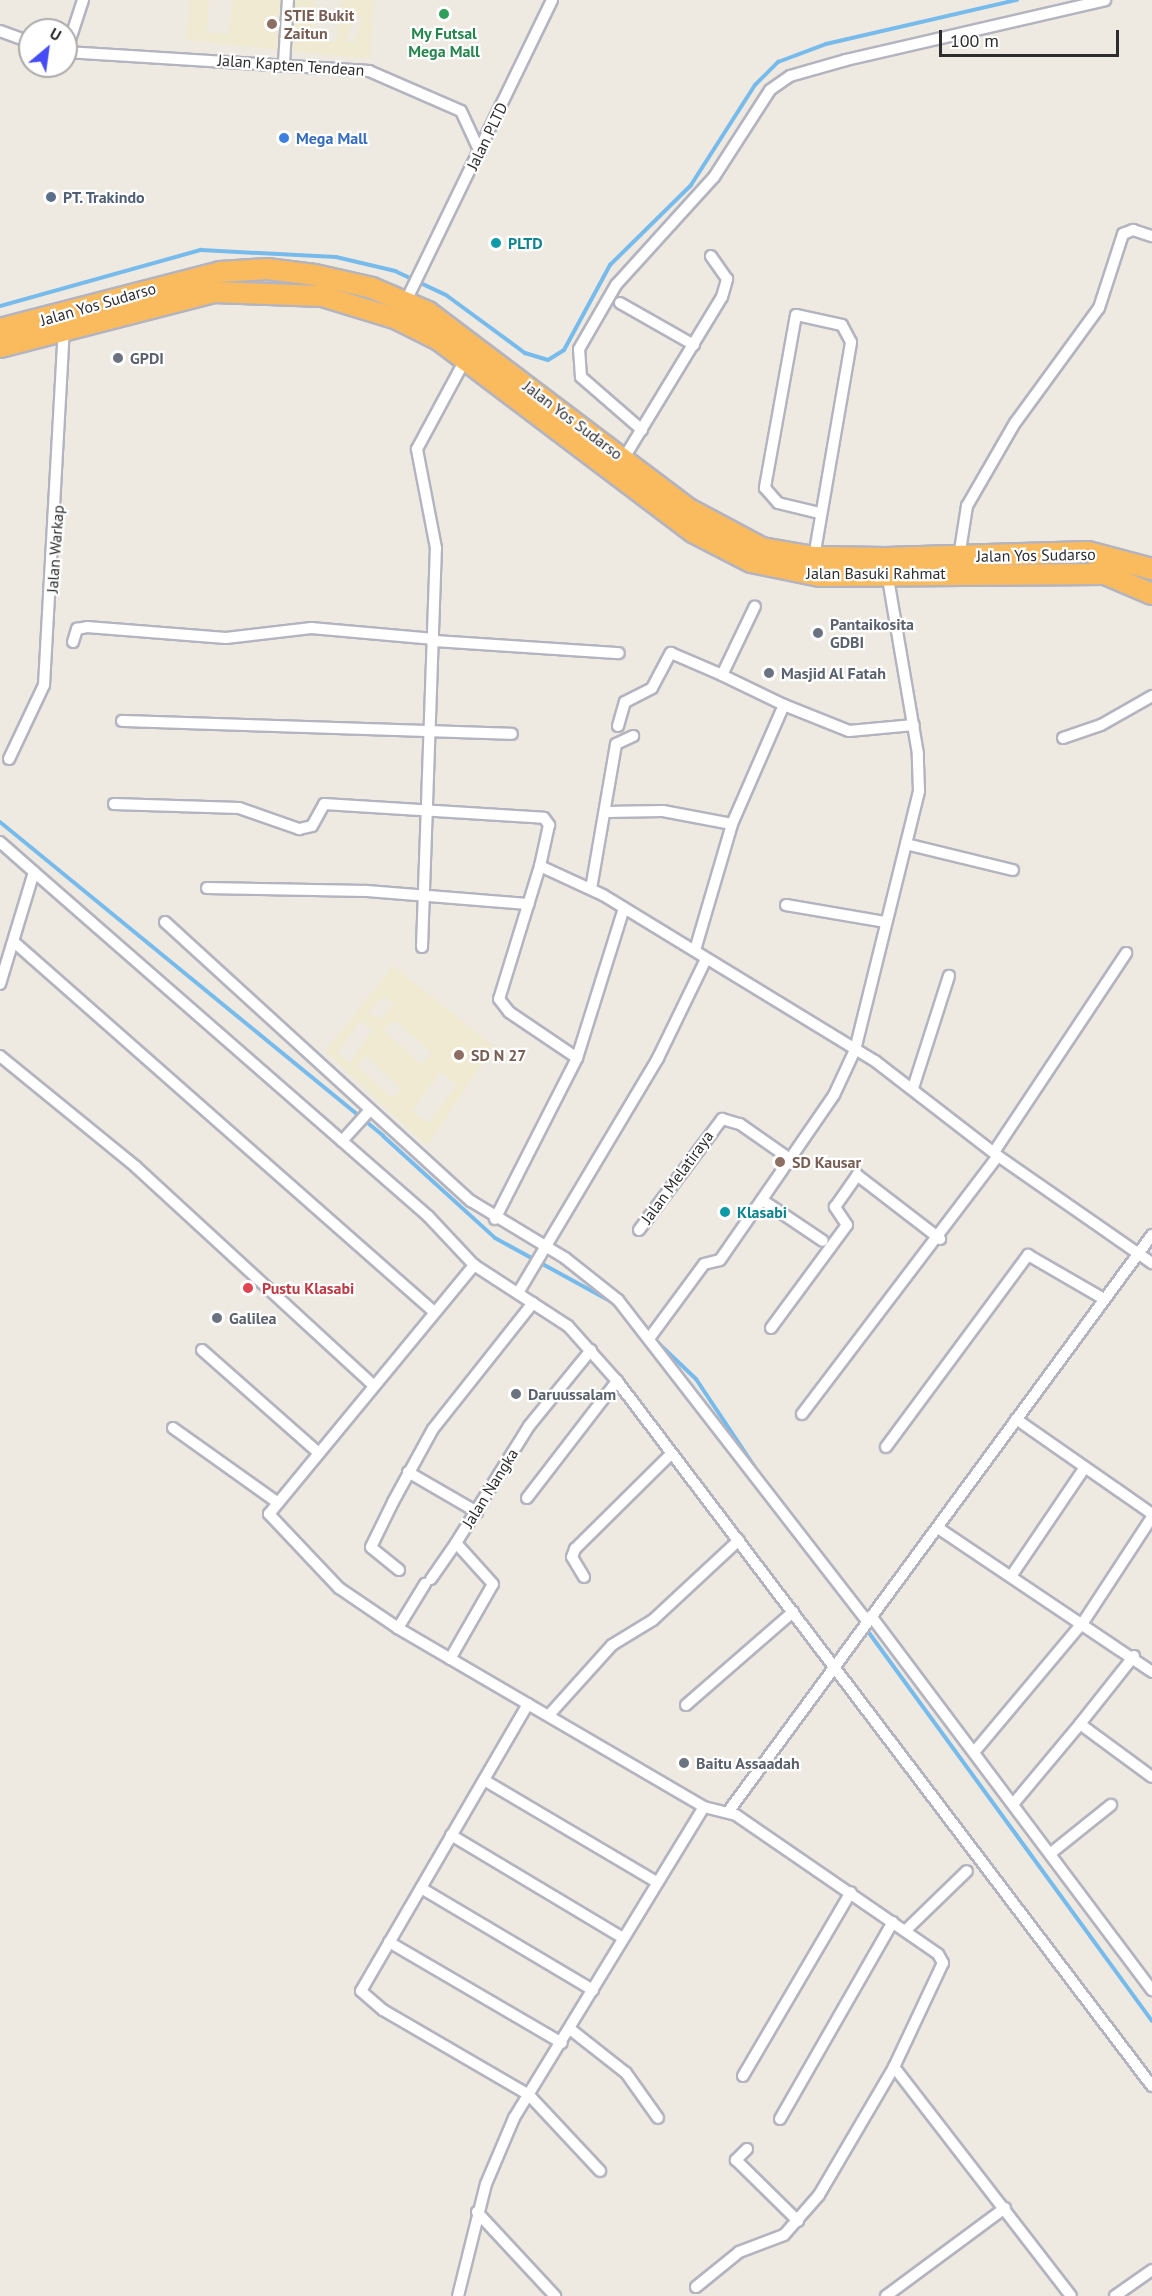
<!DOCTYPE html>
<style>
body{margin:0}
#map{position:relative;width:1152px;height:2296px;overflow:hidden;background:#eeeae1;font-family:"PT Sans",sans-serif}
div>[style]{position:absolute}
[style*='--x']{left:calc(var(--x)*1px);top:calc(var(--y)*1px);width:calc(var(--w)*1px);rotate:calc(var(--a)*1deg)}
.education>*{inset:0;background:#efead1}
.stream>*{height:4px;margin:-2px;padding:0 2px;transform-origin:2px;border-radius:2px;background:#77bbec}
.roads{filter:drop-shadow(2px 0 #b4b4c0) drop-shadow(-2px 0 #b4b4c0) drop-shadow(0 2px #b4b4c0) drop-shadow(0 -2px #b4b4c0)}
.street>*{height:10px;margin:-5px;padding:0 5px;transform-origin:5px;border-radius:5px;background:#fff}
.highway>*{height:20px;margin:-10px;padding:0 10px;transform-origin:10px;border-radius:10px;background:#fabb5f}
.dots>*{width:16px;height:16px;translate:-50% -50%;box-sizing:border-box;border:3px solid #fff;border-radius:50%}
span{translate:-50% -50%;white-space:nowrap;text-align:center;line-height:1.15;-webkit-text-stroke:4.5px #fff;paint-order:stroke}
.education-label{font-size:16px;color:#785e54;font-weight:700}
.left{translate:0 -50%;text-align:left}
.leisure-label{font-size:16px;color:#27864d;font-weight:700}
.street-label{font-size:16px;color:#2d2d2d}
.shop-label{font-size:16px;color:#366cbe;font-weight:700}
.service-label{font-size:16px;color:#4e5e75;font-weight:700}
.culture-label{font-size:16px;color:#0d838f;font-weight:700}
.worship-label{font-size:16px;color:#5b616d;font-weight:700}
.health-label{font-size:16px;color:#be3a42;font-weight:700}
.north{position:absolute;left:18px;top:18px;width:60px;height:60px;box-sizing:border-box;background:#fff;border:2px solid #ababab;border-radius:50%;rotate:29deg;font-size:16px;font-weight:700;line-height:24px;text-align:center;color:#2d2d2d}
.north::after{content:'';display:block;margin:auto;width:21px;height:27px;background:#464cf6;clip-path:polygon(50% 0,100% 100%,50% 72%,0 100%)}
.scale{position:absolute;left:939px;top:30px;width:180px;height:27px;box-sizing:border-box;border:3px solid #2d2d2d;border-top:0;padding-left:8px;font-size:18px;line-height:21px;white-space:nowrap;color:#2d2d2d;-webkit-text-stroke:4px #fff;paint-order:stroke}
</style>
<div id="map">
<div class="education">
<div style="clip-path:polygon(evenodd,190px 0,209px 0,207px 32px,229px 34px,232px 0,316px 0,314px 40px,337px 42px,340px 0,375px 0,369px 59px,186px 40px,190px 0,354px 14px,362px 17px,354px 43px,347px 40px,354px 14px)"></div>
<div style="clip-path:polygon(evenodd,393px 966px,494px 1046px,427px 1146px,325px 1051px,393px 966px,384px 996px,393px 1004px,379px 1020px,369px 1013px,384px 996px,393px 966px,394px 1020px,432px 1053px,422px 1064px,384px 1031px,394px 1020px,393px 966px,360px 1021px,373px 1030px,350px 1062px,337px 1053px,360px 1021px,393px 966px,366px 1056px,401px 1089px,392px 1098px,358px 1066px,366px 1056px,393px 966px,440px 1072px,457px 1085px,428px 1123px,412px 1111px,440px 1072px)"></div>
</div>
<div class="stream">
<div style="--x:0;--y:306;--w:209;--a:-15.6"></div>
<div style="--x:201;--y:250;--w:135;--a:3"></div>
<div style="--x:336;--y:257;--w:61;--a:13.3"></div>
<div style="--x:395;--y:271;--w:56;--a:25.2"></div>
<div style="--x:446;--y:295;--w:98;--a:36.3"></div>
<div style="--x:525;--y:353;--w:24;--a:17"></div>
<div style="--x:548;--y:360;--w:19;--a:-32"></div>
<div style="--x:564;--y:350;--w:97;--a:-61.6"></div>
<div style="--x:610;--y:265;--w:114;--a:-44.6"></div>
<div style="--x:691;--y:185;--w:119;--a:-57.4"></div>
<div style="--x:755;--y:85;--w:33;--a:-45"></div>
<div style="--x:778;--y:62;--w:51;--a:-20.6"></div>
<div style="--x:826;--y:44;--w:196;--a:-13"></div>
<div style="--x:0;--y:822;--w:495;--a:39.3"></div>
<div style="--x:383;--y:1136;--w:151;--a:42.3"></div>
<div style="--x:495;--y:1238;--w:141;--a:28.7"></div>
<div style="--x:655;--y:1340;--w:57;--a:43.6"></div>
<div style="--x:696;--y:1379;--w:115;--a:56.3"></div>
<div style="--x:856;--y:1615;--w:502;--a:53.91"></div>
</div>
<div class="roads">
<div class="street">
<div style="--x:0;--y:31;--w:32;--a:20"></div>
<div style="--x:66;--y:52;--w:304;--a:3.6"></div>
<div style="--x:369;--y:71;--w:100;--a:23.5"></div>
<div style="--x:461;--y:111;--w:45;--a:65.1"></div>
<div style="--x:66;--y:52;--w:55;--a:-71.9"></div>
<div style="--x:284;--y:63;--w:63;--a:-86.4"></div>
<div style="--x:620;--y:303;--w:85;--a:29.6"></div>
<div style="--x:404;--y:305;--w:339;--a:-64.1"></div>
<div style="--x:642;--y:430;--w:81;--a:-139"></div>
<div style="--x:581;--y:377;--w:28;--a:-94"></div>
<div style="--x:579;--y:349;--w:74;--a:-60"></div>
<div style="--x:616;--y:285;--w:146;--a:-47.8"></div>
<div style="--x:714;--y:177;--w:103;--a:-57.2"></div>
<div style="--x:770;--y:90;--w:24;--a:-35"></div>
<div style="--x:790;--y:76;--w:58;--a:-15.9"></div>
<div style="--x:846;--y:60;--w:266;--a:-13"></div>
<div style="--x:624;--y:458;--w:188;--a:-58.7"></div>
<div style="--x:722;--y:297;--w:19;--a:-74"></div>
<div style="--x:727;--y:279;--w:28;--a:-125"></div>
<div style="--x:814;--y:557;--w:218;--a:-80.2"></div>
<div style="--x:851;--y:342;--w:19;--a:-118"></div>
<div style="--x:842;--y:325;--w:47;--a:-167.7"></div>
<div style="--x:796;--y:315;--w:176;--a:100.2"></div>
<div style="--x:765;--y:488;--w:20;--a:49"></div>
<div style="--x:778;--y:503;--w:42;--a:13.7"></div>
<div style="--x:959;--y:557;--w:52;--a:-81.1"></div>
<div style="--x:967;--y:506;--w:96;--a:-60"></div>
<div style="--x:1015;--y:423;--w:142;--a:-53.9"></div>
<div style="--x:1099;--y:308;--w:78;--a:-72"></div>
<div style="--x:1123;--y:234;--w:11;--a:-22"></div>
<div style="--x:1133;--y:230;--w:20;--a:18"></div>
<div style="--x:436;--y:641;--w:183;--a:3.8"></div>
<div style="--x:73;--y:642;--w:14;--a:-73"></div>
<div style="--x:77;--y:629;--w:10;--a:-11"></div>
<div style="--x:87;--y:627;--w:139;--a:4.5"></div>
<div style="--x:226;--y:638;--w:86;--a:-6.7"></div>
<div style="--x:311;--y:628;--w:124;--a:5.1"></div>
<div style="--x:784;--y:705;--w:70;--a:21.8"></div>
<div style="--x:849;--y:731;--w:65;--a:-5.3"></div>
<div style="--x:122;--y:721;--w:390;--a:1.9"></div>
<div style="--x:618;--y:726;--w:25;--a:-74"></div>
<div style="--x:625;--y:702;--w:30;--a:-27"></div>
<div style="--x:652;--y:688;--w:40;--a:-62"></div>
<div style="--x:671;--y:653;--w:56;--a:23.3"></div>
<div style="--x:1063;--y:738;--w:40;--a:-18.9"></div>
<div style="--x:1101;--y:725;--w:59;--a:-29.6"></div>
<div style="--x:9;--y:759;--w:82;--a:-64.7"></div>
<div style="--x:44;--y:685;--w:356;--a:-86.8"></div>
<div style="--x:114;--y:804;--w:125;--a:1.8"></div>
<div style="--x:239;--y:808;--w:64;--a:19.3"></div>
<div style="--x:299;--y:829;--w:13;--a:-13"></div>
<div style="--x:312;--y:826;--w:25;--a:-61"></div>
<div style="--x:324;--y:804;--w:220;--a:3.6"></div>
<div style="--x:544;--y:818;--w:9;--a:54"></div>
<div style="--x:549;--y:825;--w:42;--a:102.4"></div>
<div style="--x:540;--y:866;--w:139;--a:107.1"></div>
<div style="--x:499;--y:999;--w:16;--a:52"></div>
<div style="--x:509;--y:1012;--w:82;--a:34.1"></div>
<div style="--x:608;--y:812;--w:55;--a:-1"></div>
<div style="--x:663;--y:811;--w:70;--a:10.7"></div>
<div style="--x:0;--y:842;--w:45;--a:41.4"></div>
<div style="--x:34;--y:872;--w:117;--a:106.9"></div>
<div style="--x:906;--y:844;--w:110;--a:13.7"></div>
<div style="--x:540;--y:866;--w:69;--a:24.7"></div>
<div style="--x:603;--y:895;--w:319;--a:31.4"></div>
<div style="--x:875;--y:1061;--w:155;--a:37.7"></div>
<div style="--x:998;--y:1156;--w:188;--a:34.8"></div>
<div style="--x:34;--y:872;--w:523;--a:41.12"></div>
<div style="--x:428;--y:1216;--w:67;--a:46.8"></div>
<div style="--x:207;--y:888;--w:159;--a:1.1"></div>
<div style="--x:366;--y:891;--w:163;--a:4.6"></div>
<div style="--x:591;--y:889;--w:147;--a:-80.2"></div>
<div style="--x:616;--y:744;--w:19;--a:-25"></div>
<div style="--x:786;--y:905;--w:100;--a:9.7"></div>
<div style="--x:165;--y:922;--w:414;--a:42.4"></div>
<div style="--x:471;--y:1201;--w:110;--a:31.2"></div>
<div style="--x:565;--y:1258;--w:68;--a:38.4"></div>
<div style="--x:618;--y:1300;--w:406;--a:52.2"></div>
<div style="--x:14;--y:942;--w:558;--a:41.37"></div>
<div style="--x:422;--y:947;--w:399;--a:-88"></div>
<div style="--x:436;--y:548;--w:101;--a:-100.9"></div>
<div style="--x:417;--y:449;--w:103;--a:-61.7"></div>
<div style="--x:695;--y:950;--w:131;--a:-73.6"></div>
<div style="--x:732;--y:824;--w:130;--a:-66.4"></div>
<div style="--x:784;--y:705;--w:69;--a:-154.2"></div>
<div style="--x:722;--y:675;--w:76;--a:-64.4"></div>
<div style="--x:0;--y:1056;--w:176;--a:39.2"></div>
<div style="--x:136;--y:1167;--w:323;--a:42.6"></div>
<div style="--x:913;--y:1088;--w:118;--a:-72.2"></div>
<div style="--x:342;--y:1141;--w:42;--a:-47.9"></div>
<div style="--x:994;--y:1152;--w:239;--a:-56.4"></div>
<div style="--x:762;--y:1200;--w:73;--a:33.9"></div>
<div style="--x:495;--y:1219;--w:181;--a:-63"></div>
<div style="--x:577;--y:1058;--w:157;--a:-72.6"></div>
<div style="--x:639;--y:1230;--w:139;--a:-53.2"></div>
<div style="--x:722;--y:1119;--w:19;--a:16"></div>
<div style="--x:740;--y:1124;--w:61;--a:35"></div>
<div style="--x:790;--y:1159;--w:78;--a:-55.5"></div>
<div style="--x:834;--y:1095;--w:50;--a:-65"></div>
<div style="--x:855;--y:1050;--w:267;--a:-76.1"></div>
<div style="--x:919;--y:791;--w:37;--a:-92"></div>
<div style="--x:918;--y:754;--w:184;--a:-99.7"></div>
<div style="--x:518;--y:1293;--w:274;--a:-59.2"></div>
<div style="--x:658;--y:1058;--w:110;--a:-64.1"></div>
<div style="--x:771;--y:1328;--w:128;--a:-53.6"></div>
<div style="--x:847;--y:1225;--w:22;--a:-124"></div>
<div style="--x:835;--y:1207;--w:39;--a:-55"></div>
<div style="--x:857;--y:1175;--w:105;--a:37.6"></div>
<div style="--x:651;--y:1336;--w:89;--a:-53.6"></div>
<div style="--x:704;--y:1264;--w:16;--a:-14"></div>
<div style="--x:720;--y:1260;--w:123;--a:-55.3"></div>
<div style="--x:202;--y:1350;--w:156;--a:41.4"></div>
<div style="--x:802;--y:1414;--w:324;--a:-52.8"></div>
<div style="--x:1016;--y:1419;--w:166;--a:34.9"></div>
<div style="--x:173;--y:1428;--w:129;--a:35.5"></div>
<div style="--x:886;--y:1447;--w:239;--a:-53.5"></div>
<div style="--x:1028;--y:1255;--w:88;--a:30.1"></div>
<div style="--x:408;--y:1472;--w:80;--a:30.1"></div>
<div style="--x:527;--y:1498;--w:148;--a:-52.4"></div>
<div style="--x:938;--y:1528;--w:258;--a:33.9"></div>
<div style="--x:399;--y:1570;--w:36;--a:-141"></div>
<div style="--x:371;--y:1547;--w:50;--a:-63.9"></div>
<div style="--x:393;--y:1502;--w:83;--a:-61.3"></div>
<div style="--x:433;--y:1429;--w:161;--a:-51.6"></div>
<div style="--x:1012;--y:1575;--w:130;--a:-55.9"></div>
<div style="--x:584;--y:1577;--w:23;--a:-121"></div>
<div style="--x:572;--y:1557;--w:9;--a:-69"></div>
<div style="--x:575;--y:1549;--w:134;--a:-44.7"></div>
<div style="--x:431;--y:1579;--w:44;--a:-55.2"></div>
<div style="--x:871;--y:1616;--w:468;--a:53.1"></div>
<div style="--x:398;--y:1628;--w:52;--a:-58.5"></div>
<div style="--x:1134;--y:1656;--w:87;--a:128.5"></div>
<div style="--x:1080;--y:1724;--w:89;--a:36.4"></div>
<div style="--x:450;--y:1659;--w:86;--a:-60.2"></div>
<div style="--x:493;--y:1584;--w:55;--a:-132.1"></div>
<div style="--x:456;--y:1543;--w:138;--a:-58"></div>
<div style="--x:529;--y:1426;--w:98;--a:-50.8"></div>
<div style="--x:528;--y:1704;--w:332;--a:120.2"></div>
<div style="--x:361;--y:1991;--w:29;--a:41"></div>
<div style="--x:383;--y:2010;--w:169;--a:30.2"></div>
<div style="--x:529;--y:2095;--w:104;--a:46.9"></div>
<div style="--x:686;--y:1705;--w:142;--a:-41"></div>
<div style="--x:549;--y:1715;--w:94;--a:-48"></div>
<div style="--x:612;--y:1645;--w:48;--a:-31.4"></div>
<div style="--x:653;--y:1620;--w:117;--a:-42.9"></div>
<div style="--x:975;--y:1751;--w:170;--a:-50"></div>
<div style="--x:1084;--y:1621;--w:124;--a:-56.8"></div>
<div style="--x:484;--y:1780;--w:199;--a:30.6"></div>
<div style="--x:1014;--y:1803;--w:103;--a:-50.1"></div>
<div style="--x:728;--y:1812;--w:716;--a:-53.69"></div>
<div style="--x:451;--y:1835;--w:200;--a:30.9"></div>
<div style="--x:1051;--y:1853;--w:77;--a:-38.7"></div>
<div style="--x:421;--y:1888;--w:200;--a:30.7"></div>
<div style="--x:905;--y:1931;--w:86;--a:-44.1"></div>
<div style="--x:389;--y:1942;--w:200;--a:30.3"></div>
<div style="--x:570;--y:2029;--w:71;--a:38.2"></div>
<div style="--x:626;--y:2073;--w:55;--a:54.6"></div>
<div style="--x:894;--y:2067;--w:289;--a:52.3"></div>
<div style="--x:743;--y:2076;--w:213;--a:-59.6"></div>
<div style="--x:780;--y:2119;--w:227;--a:-60.2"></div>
<div style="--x:747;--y:2149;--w:16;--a:135"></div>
<div style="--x:736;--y:2160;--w:87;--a:44.5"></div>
<div style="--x:477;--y:2212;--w:115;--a:47.1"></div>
<div style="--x:696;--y:2287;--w:55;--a:-39.1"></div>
<div style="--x:739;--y:2252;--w:48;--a:-20.7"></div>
<div style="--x:784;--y:2235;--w:53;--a:-48.8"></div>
<div style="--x:819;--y:2195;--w:148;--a:-59.6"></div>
<div style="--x:894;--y:2067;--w:115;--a:-64.8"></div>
<div style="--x:943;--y:1963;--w:10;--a:-119"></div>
<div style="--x:938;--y:1954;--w:245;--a:-145.5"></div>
<div style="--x:736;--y:1815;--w:33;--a:-166"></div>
<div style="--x:704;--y:1807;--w:355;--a:-149.7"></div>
<div style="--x:398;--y:1628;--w:71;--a:-145.9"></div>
<div style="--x:339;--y:1588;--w:102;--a:-133.4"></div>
<div style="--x:269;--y:1514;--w:323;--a:-50.5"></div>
<div style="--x:474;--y:1265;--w:112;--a:33"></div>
<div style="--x:568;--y:1326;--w:74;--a:48.3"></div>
<div style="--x:617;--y:1381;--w:885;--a:52.81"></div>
<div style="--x:458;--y:2296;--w:115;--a:-76"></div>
<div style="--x:486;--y:2184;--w:72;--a:-67"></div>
<div style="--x:514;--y:2118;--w:364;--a:-58.6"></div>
<div style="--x:886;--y:2296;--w:148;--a:-36.5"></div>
<div style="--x:1115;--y:2296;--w:45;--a:-35.1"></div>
</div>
<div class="highway">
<div style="--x:0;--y:329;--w:227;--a:-14.5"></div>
<div style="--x:220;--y:272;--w:47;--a:-3.7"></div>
<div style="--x:267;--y:269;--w:48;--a:7.1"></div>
<div style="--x:315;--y:275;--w:58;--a:12.8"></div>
<div style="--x:372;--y:288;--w:61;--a:23.2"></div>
<div style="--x:428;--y:312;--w:325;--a:37.1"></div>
<div style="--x:687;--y:508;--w:85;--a:28.1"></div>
<div style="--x:762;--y:548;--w:53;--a:9.8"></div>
<div style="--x:814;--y:557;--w:71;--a:0.8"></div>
<div style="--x:885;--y:558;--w:203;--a:-1.7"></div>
<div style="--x:1088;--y:552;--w:66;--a:14.9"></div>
<div style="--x:0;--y:347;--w:221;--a:-14.4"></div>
<div style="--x:214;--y:292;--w:108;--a:2.1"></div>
<div style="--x:322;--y:296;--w:78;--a:17"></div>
<div style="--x:397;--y:319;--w:47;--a:26.6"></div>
<div style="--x:439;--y:340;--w:318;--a:37.1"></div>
<div style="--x:693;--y:532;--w:65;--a:27.3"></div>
<div style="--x:751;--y:562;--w:70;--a:11.5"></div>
<div style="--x:820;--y:576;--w:285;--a:-0.4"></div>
<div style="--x:1105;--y:574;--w:51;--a:23.1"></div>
</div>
</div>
<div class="dots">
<div style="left:444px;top:14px;background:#2e9e5b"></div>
<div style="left:272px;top:24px;background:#8d6e63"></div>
<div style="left:284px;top:138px;background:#3f7fe0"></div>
<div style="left:51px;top:197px;background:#5c6f8a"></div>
<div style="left:496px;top:243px;background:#0f9aa8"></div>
<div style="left:118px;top:358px;background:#6b7280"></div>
<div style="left:818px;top:633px;background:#6b7280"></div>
<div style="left:769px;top:673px;background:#6b7280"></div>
<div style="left:459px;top:1055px;background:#8d6e63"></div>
<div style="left:780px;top:1162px;background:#8d6e63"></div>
<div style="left:725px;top:1212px;background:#0f9aa8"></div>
<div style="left:248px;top:1288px;background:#e0444e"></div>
<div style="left:217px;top:1318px;background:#6b7280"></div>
<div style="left:516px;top:1394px;background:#6b7280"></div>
<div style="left:684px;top:1763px;background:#6b7280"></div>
</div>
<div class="education-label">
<span class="left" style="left:284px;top:24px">STIE Bukit<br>Zaitun</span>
<span class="left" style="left:471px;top:1055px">SD N 27</span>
<span class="left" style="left:792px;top:1162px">SD Kausar</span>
</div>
<div class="leisure-label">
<span style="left:444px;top:42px">My Futsal<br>Mega Mall</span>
</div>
<div class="street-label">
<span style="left:291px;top:65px;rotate:4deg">Jalan Kapten Tendean</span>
<span style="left:487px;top:136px;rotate:-64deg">Jalan PLTD</span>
<span style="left:98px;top:304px;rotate:-16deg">Jalan Yos Sudarso</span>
<span style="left:573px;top:420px;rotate:37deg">Jalan Yos Sudarso</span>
<span style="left:55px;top:549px;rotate:-86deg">Jalan Warkap</span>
<span style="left:1036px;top:555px;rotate:-1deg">Jalan Yos Sudarso</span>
<span style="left:876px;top:573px">Jalan Basuki Rahmat</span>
<span style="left:677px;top:1177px;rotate:-54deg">Jalan Melatiraya</span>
<span style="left:490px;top:1488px;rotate:-58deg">Jalan Nangka</span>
</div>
<div class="shop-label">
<span class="left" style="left:296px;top:138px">Mega Mall</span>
</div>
<div class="service-label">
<span class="left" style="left:63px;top:197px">PT. Trakindo</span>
</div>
<div class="culture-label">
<span class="left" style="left:508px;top:243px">PLTD</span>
<span class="left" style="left:737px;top:1212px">Klasabi</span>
</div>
<div class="worship-label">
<span class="left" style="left:130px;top:358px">GPDI</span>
<span class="left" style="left:830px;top:633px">Pantaikosita<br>GDBI</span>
<span class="left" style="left:781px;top:673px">Masjid Al Fatah</span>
<span class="left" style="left:229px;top:1318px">Galilea</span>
<span class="left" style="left:528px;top:1394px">Daruussalam</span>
<span class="left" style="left:696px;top:1763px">Baitu Assaadah</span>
</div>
<div class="health-label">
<span class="left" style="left:262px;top:1288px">Pustu Klasabi</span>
</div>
<div class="north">U</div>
<div class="scale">100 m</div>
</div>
